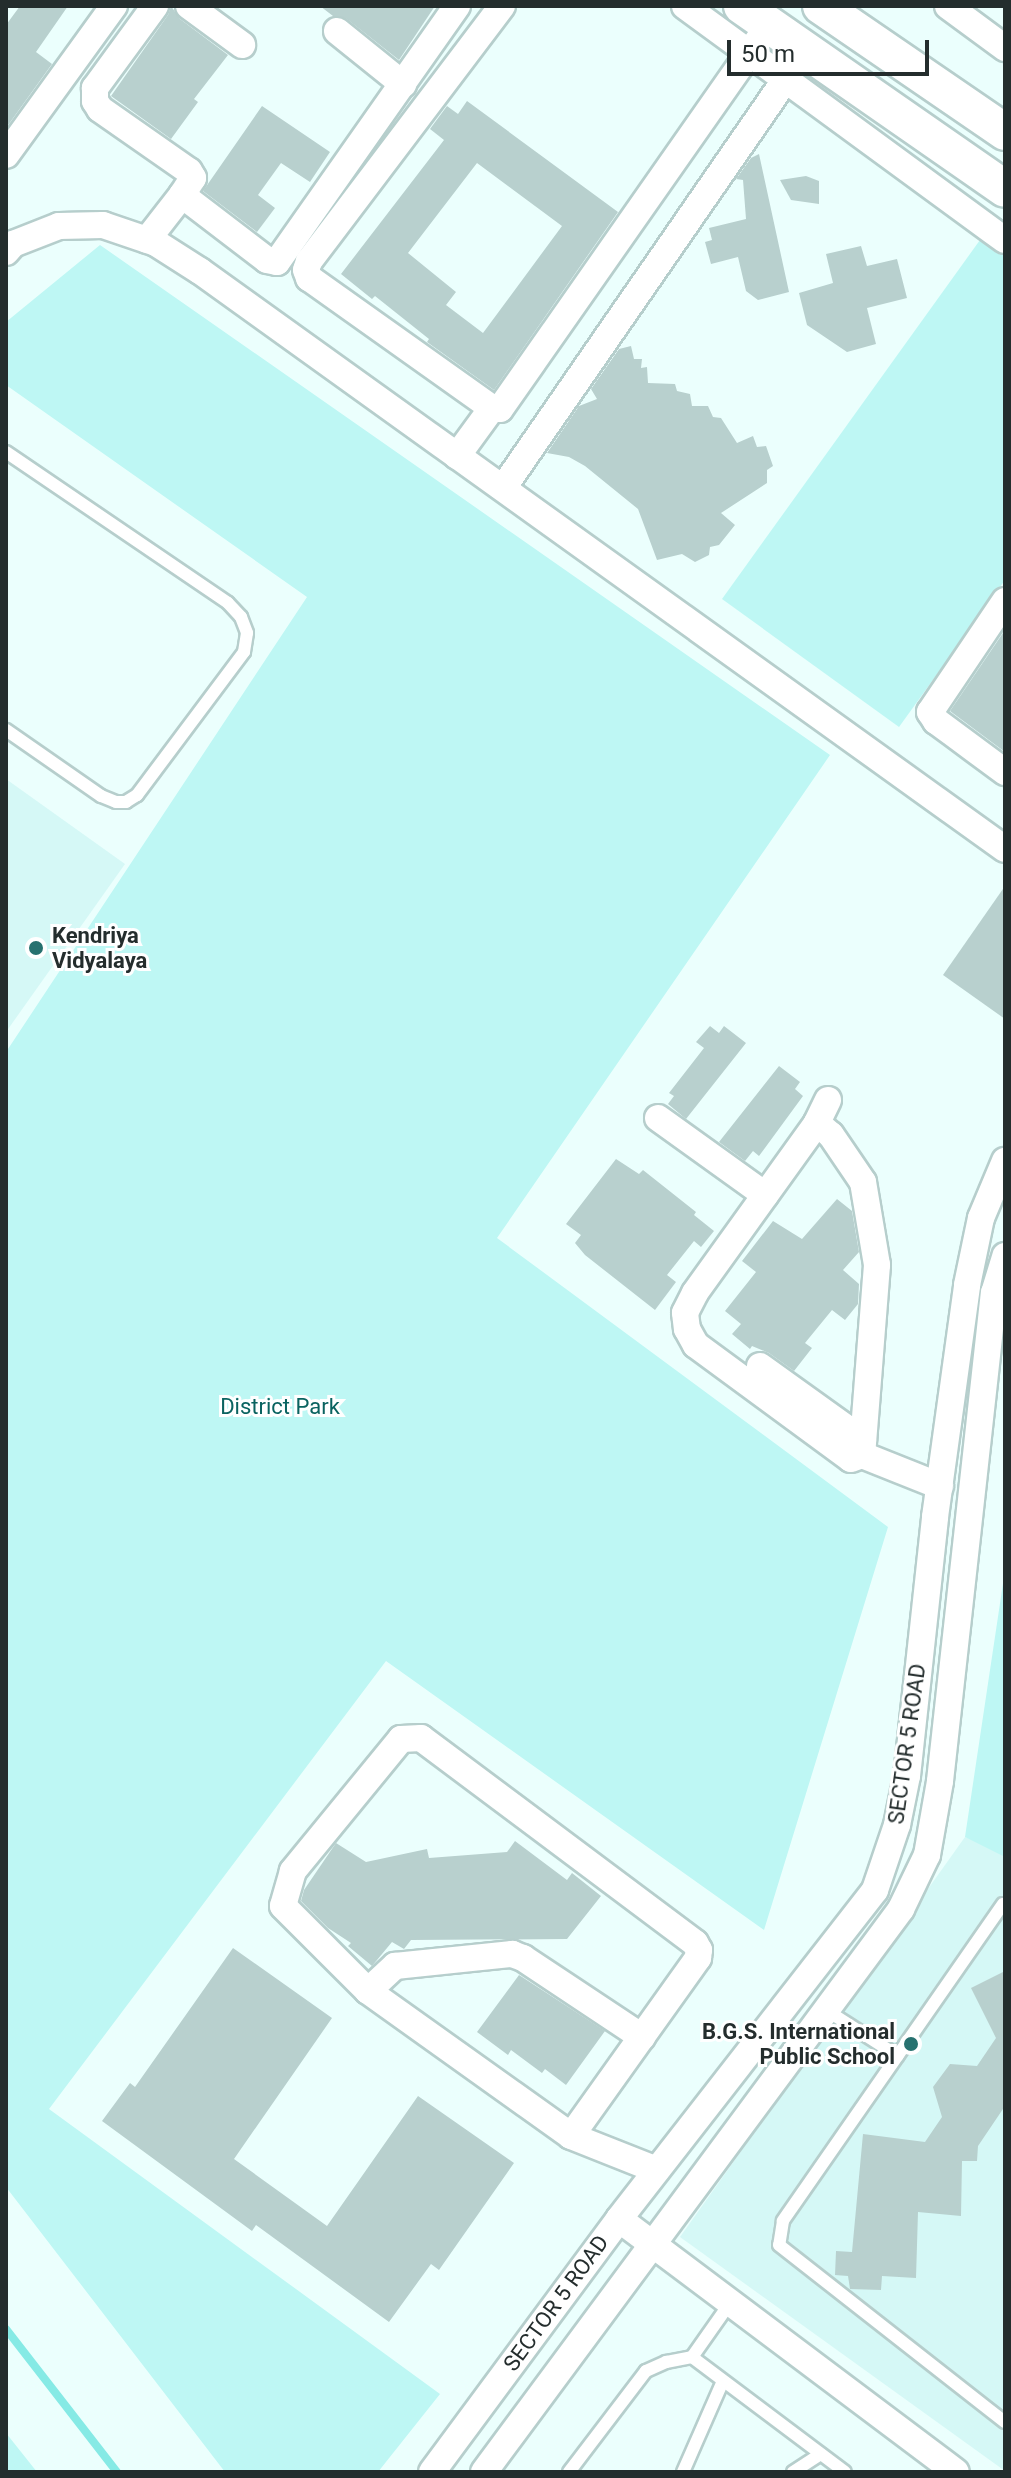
<!DOCTYPE html>
<style>
body{margin:0}
#map{position:relative;width:1011px;height:2478px;overflow:hidden;background:#ebfffd;font-family:Roboto,sans-serif}
div>[style]{position:absolute}
[style*='--x']{left:calc(var(--x)*1px);top:calc(var(--y)*1px);width:calc(var(--w)*1px);rotate:calc(var(--a)*1deg)}
.built>*{inset:0;background:#d5f8f6}
.green>*{inset:0;background:#bef7f4}
.stream>*{height:8px;margin:-4px;padding:0 4px;transform-origin:4px;border-radius:4px;background:#86eae5}
.building>*{inset:0;background:#b8d0ce}
.roads{filter:drop-shadow(2px 0 #b6cecc) drop-shadow(-2px 0 #b6cecc) drop-shadow(0 2px #b6cecc) drop-shadow(0 -2px #b6cecc)}
.lane>*{height:12px;margin:-6px;padding:0 6px;transform-origin:6px;border-radius:6px;background:#fff}
.street>*{height:26px;margin:-13px;padding:0 13px;transform-origin:13px;border-radius:13px;background:#fff}
.secondary>*{height:36px;margin:-18px;padding:0 18px;transform-origin:18px;border-radius:18px;background:#fff}
.dots>*{width:22px;height:22px;translate:-50% -50%;box-sizing:border-box;border:4px solid #fff;border-radius:50%}
span{translate:-50% -50%;white-space:nowrap;text-align:center;line-height:1.15;-webkit-text-stroke:6px #fff;paint-order:stroke}
.poi-label{font-size:22px;color:#242d2d;font-weight:700}
.left{translate:0 -50%;text-align:left}
.right{translate:-100% -50%;text-align:right}
.park-label{font-size:22px;color:#0a6360}
.street-label{font-size:22px;color:#242d2d}
.frame{position:absolute;inset:0;border:8px solid #242d2d;pointer-events:none}
.scale{position:absolute;left:727px;top:40px;width:202px;height:36px;box-sizing:border-box;border:4px solid #242d2d;border-top:0;padding-left:10px;font-size:24px;line-height:28px;white-space:nowrap;color:#242d2d;-webkit-text-stroke:6px #fff;paint-order:stroke}
</style>
<div id="map">
<div class="built">
<div style="clip-path:polygon(6px 779px,125px 864px,6px 1032px)"></div>
<div style="clip-path:polygon(965px 1837px,1005px 1852px,1005px 2471px,680px 2237px)"></div>
</div>
<div class="green">
<div style="clip-path:polygon(985px 233px,1005px 248px,1005px 580px,899px 727px,722px 599px)"></div>
<div style="clip-path:polygon(100px 245px,830px 755px,497px 1238px,888px 1527px,764px 1930px,386px 1661px,49px 2109px,440px 2394px,378px 2472px,225px 2472px,6px 2187px,6px 1052px,307px 597px,6px 385px,6px 322px)"></div>
<div style="clip-path:polygon(1005px 1570px,1005px 1857px,965px 1837px)"></div>
<div style="clip-path:polygon(6px 2433px,37px 2472px,6px 2472px)"></div>
</div>
<div class="stream">
<div style="--x:6;--y:2329;--w:181;--a:52.2"></div>
</div>
<div class="building">
<div style="clip-path:polygon(20px 6px,68px 6px,36px 52px,52px 64px,6px 128px,6px 25px)"></div>
<div style="clip-path:polygon(171px 6px,180px 19px,228px 55px,194px 99px,198px 102px,171px 139px,111px 96px,168px 15px)"></div>
<div style="clip-path:polygon(320px 6px,435px 6px,399px 60px,347px 19px,333px 16px)"></div>
<div style="clip-path:polygon(evenodd,467px 101px,618px 212px,494px 390px,427px 342px,429px 339px,375px 296px,372px 299px,341px 274px,444px 140px,430px 129px,447px 106px,458px 114px,467px 101px,477px 163px,562px 226px,483px 333px,446px 305px,456px 292px,408px 253px,477px 163px)"></div>
<div style="clip-path:polygon(262px 106px,330px 152px,310px 182px,281px 163px,258px 195px,275px 208px,257px 232px,203px 191px)"></div>
<div style="clip-path:polygon(759px 154px,789px 292px,758px 300px,746px 291px,738px 257px,711px 264px,705px 242px,712px 240px,709px 228px,746px 219px,743px 180px,736px 179px,751px 158px)"></div>
<div style="clip-path:polygon(806px 176px,819px 181px,819px 204px,791px 200px,780px 180px)"></div>
<div style="clip-path:polygon(861px 246px,867px 266px,897px 259px,907px 298px,867px 308px,876px 344px,847px 352px,807px 325px,799px 293px,833px 283px,826px 254px)"></div>
<div style="clip-path:polygon(631px 346px,634px 359px,642px 359px,641px 368px,647px 367px,648px 383px,675px 384px,677px 391px,690px 394px,692px 406px,708px 406px,713px 417px,721px 418px,737px 443px,753px 436px,757px 447px,766px 446px,773px 466px,767px 470px,767px 483px,721px 513px,735px 525px,719px 545px,710px 547px,709px 555px,695px 562px,682px 554px,657px 560px,638px 509px,585px 466px,569px 457px,547px 453px,579px 406px,597px 399px,591px 389px,619px 349px)"></div>
<div style="clip-path:polygon(1005px 630px,1005px 752px,950px 711px)"></div>
<div style="clip-path:polygon(1005px 886px,1005px 1019px,943px 975px)"></div>
<div style="clip-path:polygon(710px 1026px,719px 1033px,724px 1026px,746px 1043px,686px 1119px,668px 1104px,674px 1096px,669px 1093px,704px 1048px,696px 1042px)"></div>
<div style="clip-path:polygon(779px 1066px,800px 1082px,795px 1089px,803px 1096px,759px 1156px,753px 1151px,745px 1161px,719px 1142px)"></div>
<div style="clip-path:polygon(616px 1159px,639px 1174px,643px 1170px,696px 1212px,694px 1215px,714px 1231px,701px 1247px,694px 1241px,667px 1275px,676px 1282px,655px 1310px,585px 1255px,575px 1243px,581px 1235px,566px 1224px)"></div>
<div style="clip-path:polygon(837px 1199px,852px 1211px,859px 1252px,843px 1270px,859px 1284px,858px 1304px,845px 1320px,832px 1310px,805px 1343px,812px 1348px,794px 1371px,769px 1353px,752px 1346px,750px 1349px,732px 1334px,741px 1324px,725px 1311px,756px 1272px,742px 1261px,773px 1221px,802px 1239px)"></div>
<div style="clip-path:polygon(515px 1841px,567px 1880px,572px 1873px,601px 1896px,567px 1939px,411px 1940px,404px 1949px,392px 1942px,372px 1966px,348px 1946px,351px 1943px,328px 1928px,301px 1901px,304px 1890px,336px 1843px,366px 1862px,427px 1849px,429px 1858px,507px 1852px)"></div>
<div style="clip-path:polygon(233px 1948px,332px 2018px,234px 2159px,327px 2226px,418px 2096px,514px 2163px,439px 2270px,431px 2264px,389px 2322px,256px 2225px,252px 2231px,102px 2121px,130px 2083px,135px 2087px)"></div>
<div style="clip-path:polygon(1005px 1971px,1005px 2106px,978px 2146px,977px 2161px,962px 2161px,961px 2216px,918px 2212px,916px 2278px,882px 2276px,881px 2290px,850px 2289px,848px 2276px,835px 2275px,836px 2251px,852px 2252px,863px 2134px,925px 2142px,942px 2117px,933px 2087px,950px 2064px,977px 2066px,996px 2038px,971px 1988px)"></div>
<div style="clip-path:polygon(519px 1975px,605px 2031px,566px 2085px,545px 2069px,542px 2073px,511px 2050px,508px 2055px,477px 2032px)"></div>
</div>
<div class="roads">
<div class="lane">
<div style="--x:6;--y:452;--w:268;--a:34.2"></div>
<div style="--x:228;--y:603;--w:19;--a:47"></div>
<div style="--x:241;--y:617;--w:17;--a:69"></div>
<div style="--x:247;--y:633;--w:19;--a:99"></div>
<div style="--x:244;--y:652;--w:179;--a:126.8"></div>
<div style="--x:137;--y:795;--w:13;--a:148"></div>
<div style="--x:126;--y:802;--w:10;--a:180"></div>
<div style="--x:116;--y:802;--w:16;--a:-158"></div>
<div style="--x:101;--y:796;--w:116;--a:-145.2"></div>
<div style="--x:1003;--y:1904;--w:386;--a:124.8"></div>
<div style="--x:783;--y:2221;--w:24;--a:99"></div>
<div style="--x:779;--y:2245;--w:287;--a:38.1"></div>
<div style="--x:826;--y:2010;--w:85;--a:32.6"></div>
<div style="--x:730;--y:2303;--w:66;--a:125.1"></div>
<div style="--x:692;--y:2357;--w:191;--a:36.9"></div>
<div style="--x:569;--y:2472;--w:127;--a:-52.7"></div>
<div style="--x:646;--y:2371;--w:22;--a:-24"></div>
<div style="--x:666;--y:2362;--w:26;--a:-11"></div>
<div style="--x:683;--y:2472;--w:99;--a:-66.3"></div>
<div style="--x:793;--y:2472;--w:33;--a:-33"></div>
</div>
<div class="street">
<div style="--x:155;--y:6;--w:102;--a:126.2"></div>
<div style="--x:95;--y:88;--w:13;--a:90"></div>
<div style="--x:95;--y:101;--w:9;--a:58"></div>
<div style="--x:100;--y:109;--w:108;--a:34.9"></div>
<div style="--x:189;--y:171;--w:8;--a:60"></div>
<div style="--x:193;--y:178;--w:20;--a:123"></div>
<div style="--x:189;--y:6;--w:66;--a:36.3"></div>
<div style="--x:502;--y:6;--w:320;--a:127.1"></div>
<div style="--x:309;--y:261;--w:9;--a:108"></div>
<div style="--x:306;--y:270;--w:9;--a:69"></div>
<div style="--x:309;--y:278;--w:224;--a:35.4"></div>
<div style="--x:492;--y:408;--w:8;--a:7"></div>
<div style="--x:500;--y:409;--w:469;--a:-55"></div>
<div style="--x:685;--y:6;--w:396;--a:36.2"></div>
<div style="--x:948;--y:6;--w:71;--a:36.4"></div>
<div style="--x:337;--y:31;--w:85;--a:38.8"></div>
<div style="--x:6;--y:155;--w:184;--a:-54.1"></div>
<div style="--x:147;--y:240;--w:57;--a:-52.1"></div>
<div style="--x:182;--y:195;--w:107;--a:37.4"></div>
<div style="--x:267;--y:260;--w:10;--a:11"></div>
<div style="--x:277;--y:262;--w:313;--a:-54.9"></div>
<div style="--x:6;--y:252;--w:11;--a:-49"></div>
<div style="--x:13;--y:244;--w:49;--a:-21.4"></div>
<div style="--x:59;--y:226;--w:44;--a:-1.3"></div>
<div style="--x:103;--y:225;--w:56;--a:18.8"></div>
<div style="--x:156;--y:243;--w:52;--a:32.5"></div>
<div style="--x:200;--y:271;--w:991;--a:35.68"></div>
<div style="--x:457;--y:456;--w:59;--a:-53.9"></div>
<div style="--x:503;--y:488;--w:533;--a:-55.33"></div>
<div style="--x:1005;--y:601;--w:134;--a:124"></div>
<div style="--x:930;--y:712;--w:11;--a:56"></div>
<div style="--x:936;--y:721;--w:86;--a:36.5"></div>
<div style="--x:828;--y:1100;--w:25;--a:116"></div>
<div style="--x:817;--y:1123;--w:209;--a:125.7"></div>
<div style="--x:695;--y:1293;--w:22;--a:117"></div>
<div style="--x:685;--y:1313;--w:16;--a:83"></div>
<div style="--x:687;--y:1329;--w:18;--a:61"></div>
<div style="--x:696;--y:1345;--w:192;--a:36.3"></div>
<div style="--x:851;--y:1459;--w:12;--a:-20"></div>
<div style="--x:862;--y:1455;--w:84;--a:21.7"></div>
<div style="--x:658;--y:1118;--w:132;--a:35.7"></div>
<div style="--x:817;--y:1123;--w:18;--a:41"></div>
<div style="--x:831;--y:1135;--w:57;--a:55.8"></div>
<div style="--x:863;--y:1182;--w:84;--a:80.4"></div>
<div style="--x:877;--y:1265;--w:191;--a:94.5"></div>
<div style="--x:760;--y:1366;--w:127;--a:35.7"></div>
<div style="--x:368;--y:1991;--w:37;--a:-43"></div>
<div style="--x:395;--y:1966;--w:118;--a:-5.9"></div>
<div style="--x:512;--y:1954;--w:12;--a:20"></div>
<div style="--x:523;--y:1958;--w:143;--a:33.6"></div>
<div style="--x:571;--y:2136;--w:219;--a:-54.5"></div>
<div style="--x:698;--y:1958;--w:8;--a:-83"></div>
<div style="--x:699;--y:1950;--w:8;--a:-120"></div>
<div style="--x:695;--y:1943;--w:342;--a:-143.2"></div>
<div style="--x:421;--y:1738;--w:20;--a:177"></div>
<div style="--x:401;--y:1739;--w:171;--a:129.3"></div>
<div style="--x:293;--y:1871;--w:36;--a:106"></div>
<div style="--x:283;--y:1906;--w:120;--a:45"></div>
<div style="--x:368;--y:1991;--w:249;--a:35.5"></div>
<div style="--x:571;--y:2136;--w:92;--a:21.6"></div>
<div style="--x:619;--y:2219;--w:421;--a:36.9"></div>
<div style="--x:432;--y:2472;--w:315;--a:-53.5"></div>
<div style="--x:619;--y:2219;--w:417;--a:-52.1"></div>
<div style="--x:875;--y:1890;--w:69;--a:-71.3"></div>
<div style="--x:897;--y:1825;--w:50;--a:-78.5"></div>
<div style="--x:907;--y:1776;--w:261;--a:-83.8"></div>
<div style="--x:935;--y:1517;--w:234;--a:-82.1"></div>
<div style="--x:967;--y:1285;--w:68;--a:-78.2"></div>
<div style="--x:981;--y:1218;--w:62;--a:-67.2"></div>
<div style="--x:484;--y:2472;--w:701;--a:-53.47"></div>
<div style="--x:901;--y:1909;--w:60;--a:-64.3"></div>
<div style="--x:927;--y:1855;--w:75;--a:-80"></div>
<div style="--x:940;--y:1781;--w:491;--a:-83.7"></div>
<div style="--x:994;--y:1293;--w:39;--a:-73"></div>
</div>
<div class="secondary">
<div style="--x:742;--y:6;--w:320;--a:34.8"></div>
<div style="--x:821;--y:6;--w:223;--a:34.4"></div>
</div>
</div>
<div class="dots">
<div style="left:36px;top:948px;background:#27716f"></div>
<div style="left:911px;top:2044px;background:#27716f"></div>
</div>
<div class="poi-label">
<span class="left" style="left:52px;top:948px">Kendriya<br>Vidyalaya</span>
<span class="right" style="left:895px;top:2044px">B.G.S. International<br>Public School</span>
</div>
<div class="park-label">
<span style="left:280px;top:1407px">District Park</span>
</div>
<div class="street-label">
<span style="left:907px;top:1744px;rotate:-82deg">SECTOR 5 ROAD</span>
<span style="left:556px;top:2303px;rotate:-54deg">SECTOR 5 ROAD</span>
</div>
<div class="frame"></div>
<div class="scale">50 m</div>
</div>
